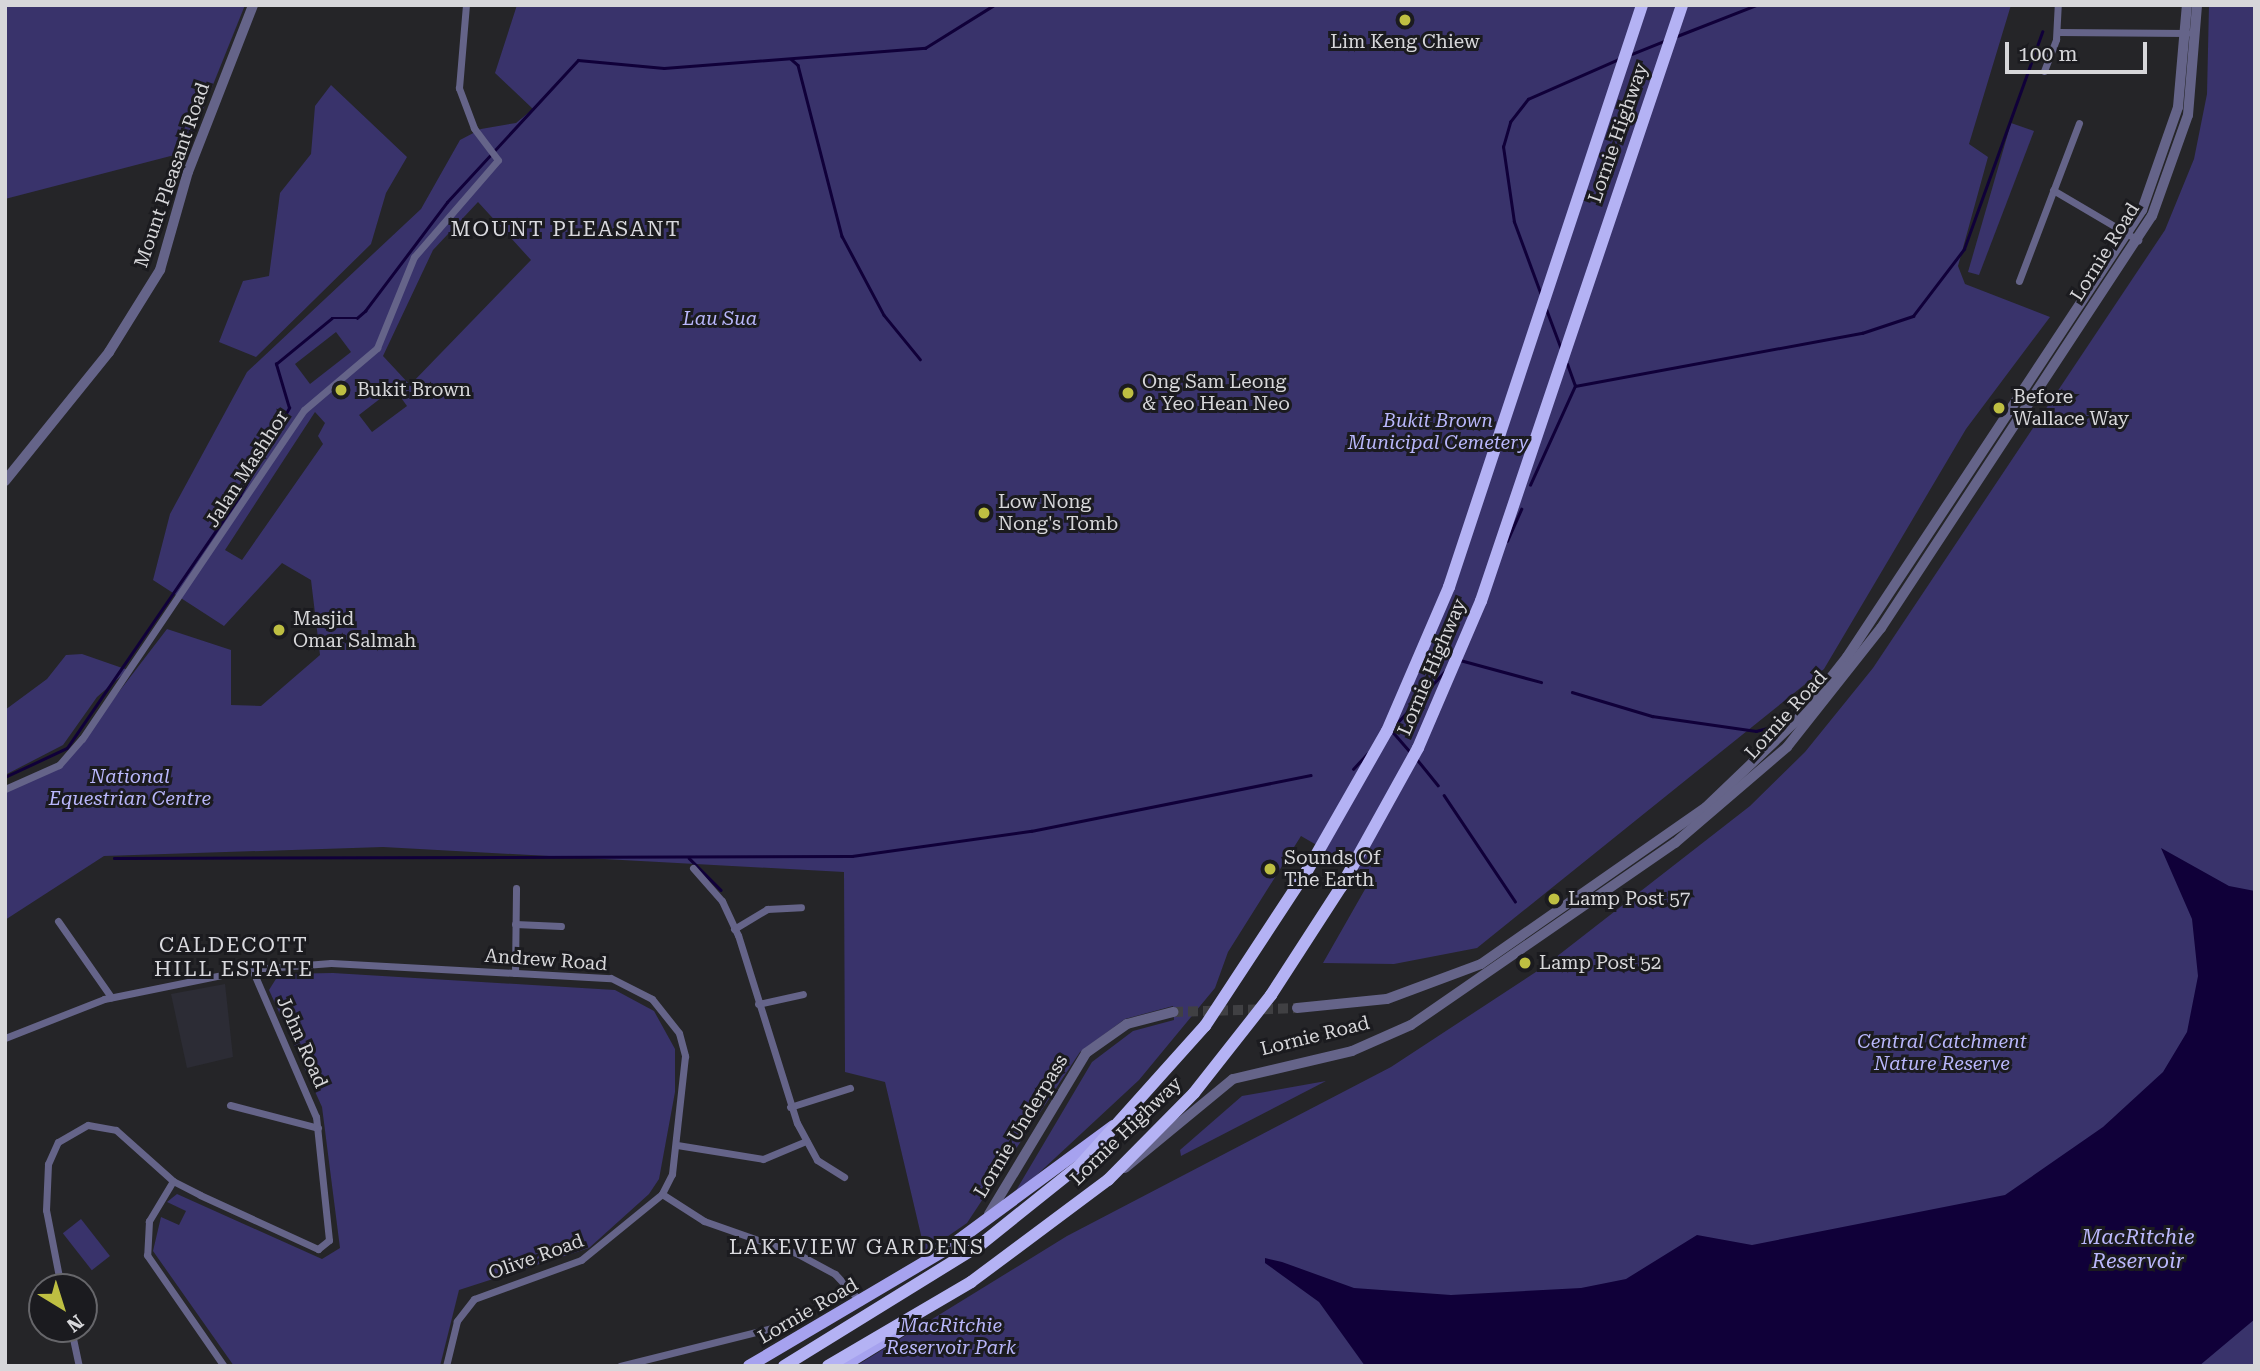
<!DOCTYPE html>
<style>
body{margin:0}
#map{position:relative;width:2260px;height:1371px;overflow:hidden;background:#252528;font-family:"Roboto Serif",serif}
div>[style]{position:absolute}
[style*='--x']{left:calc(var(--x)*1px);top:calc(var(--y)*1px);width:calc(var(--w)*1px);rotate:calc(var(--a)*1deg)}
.built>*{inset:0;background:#2c2c35}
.green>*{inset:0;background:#39336b;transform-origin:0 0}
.water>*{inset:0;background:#100039}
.stream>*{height:2.5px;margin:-1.25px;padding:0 1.25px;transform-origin:1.25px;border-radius:1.25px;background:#100039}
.tertiary-tunnel>*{height:10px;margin-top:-5px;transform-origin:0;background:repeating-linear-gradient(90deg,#404043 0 10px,transparent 0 15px)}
.minor>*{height:7px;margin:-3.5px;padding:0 3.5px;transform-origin:3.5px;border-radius:3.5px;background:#656489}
.tertiary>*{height:10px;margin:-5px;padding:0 5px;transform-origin:5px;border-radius:5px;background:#656489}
.primary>*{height:12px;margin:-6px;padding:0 6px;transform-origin:6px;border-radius:6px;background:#a6a2ef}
.trunk>*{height:12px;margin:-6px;padding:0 6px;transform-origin:6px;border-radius:6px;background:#b4b2f4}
.dots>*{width:19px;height:19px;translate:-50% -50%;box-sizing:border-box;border:4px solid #1b1b1f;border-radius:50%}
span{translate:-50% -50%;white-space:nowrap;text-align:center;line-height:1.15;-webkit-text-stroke:6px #1b1b1f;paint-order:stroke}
.poi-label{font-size:19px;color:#d7d7da}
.left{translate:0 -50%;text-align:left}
.street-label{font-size:19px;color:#d7d7da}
.park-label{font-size:19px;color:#b9b7fb;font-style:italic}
.neighbourhood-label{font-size:21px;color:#d9d9de;letter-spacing:2px}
.water-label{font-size:21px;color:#bbb8fc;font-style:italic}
.frame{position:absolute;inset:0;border:7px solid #d7d7da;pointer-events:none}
.north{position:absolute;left:28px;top:1273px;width:70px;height:70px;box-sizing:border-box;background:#1b1b1f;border:2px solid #66666a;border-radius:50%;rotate:142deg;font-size:19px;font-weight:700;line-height:28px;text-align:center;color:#d7d7da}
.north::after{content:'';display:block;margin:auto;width:24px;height:32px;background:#bebf42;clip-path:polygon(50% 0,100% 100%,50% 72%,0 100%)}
.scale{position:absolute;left:2005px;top:42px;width:142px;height:32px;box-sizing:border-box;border:4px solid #d7d7da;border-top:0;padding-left:9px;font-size:21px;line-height:24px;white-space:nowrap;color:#d7d7da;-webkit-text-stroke:5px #1b1b1f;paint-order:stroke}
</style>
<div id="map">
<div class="built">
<div style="clip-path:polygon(225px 984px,233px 1057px,187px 1068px,171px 994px)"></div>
</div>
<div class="green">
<div style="clip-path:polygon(5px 5px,245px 5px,186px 152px,5px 199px)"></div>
<div style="clip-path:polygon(evenodd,517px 5px,2011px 5px,1969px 144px,1988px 157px,1958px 266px,1965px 284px,2050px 317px,1966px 429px,1824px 669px,1477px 948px,1394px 964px,1323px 963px,1372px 877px,1301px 836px,1228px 952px,1215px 988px,1139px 1080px,1011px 1199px,1092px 1062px,1133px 1031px,1174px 1020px,1173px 1006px,1125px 1019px,1080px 1052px,967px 1223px,925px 1252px,885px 1082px,845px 1072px,844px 872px,383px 847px,104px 856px,5px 920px,5px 790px,41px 776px,72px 753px,167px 629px,231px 650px,231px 705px,261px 706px,320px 655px,311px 580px,282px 563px,224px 626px,153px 580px,170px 514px,247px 372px,421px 209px,460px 140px,481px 129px,516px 123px,533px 109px,495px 73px,517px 5px,478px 202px,531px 260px,410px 385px,383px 356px,433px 250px,478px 202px,517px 5px,336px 332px,351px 352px,310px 384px,295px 364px,336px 332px,517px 5px,394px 388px,407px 406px,372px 432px,359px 415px,394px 388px,517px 5px,315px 412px,325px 423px,318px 436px,323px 444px,242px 560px,225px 550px,315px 412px)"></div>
<div style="clip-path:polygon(2209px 5px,2255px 5px,2255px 1366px,856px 1366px,1067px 1236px,1391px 1067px,1542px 968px,1750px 806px,1805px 752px,1873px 668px,2165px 230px,2194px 159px,2207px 94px)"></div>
<div style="clip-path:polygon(331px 85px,407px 157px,386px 193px,371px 244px,256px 357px,219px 342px,243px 281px,269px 276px,280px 193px,311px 154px,315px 106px)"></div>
<div style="clip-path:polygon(2011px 123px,2034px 131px,1979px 275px,1968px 272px)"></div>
<div style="clip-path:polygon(82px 654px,128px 670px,97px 697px,63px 745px,5px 775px,5px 710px,47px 679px,66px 655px)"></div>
<div style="clip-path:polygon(333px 973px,615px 990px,654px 1011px,675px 1049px,675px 1092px,659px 1179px,649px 1194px,589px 1248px,459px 1290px,440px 1366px,234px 1366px,153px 1251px,161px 1217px,179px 1225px,186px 1211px,167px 1202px,177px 1194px,322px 1259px,340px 1248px,322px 1107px,269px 990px,279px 974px)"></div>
<div style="clip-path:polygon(1326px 1081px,1181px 1156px,1180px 1150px,1242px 1096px)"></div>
<div style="left:81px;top:1219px;width:47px;height:23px;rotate:52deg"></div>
</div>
<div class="water">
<div style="clip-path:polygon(2161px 848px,2229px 886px,2255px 891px,2255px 1319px,2199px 1366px,1365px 1366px,1319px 1302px,1265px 1263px,1265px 1258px,1282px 1262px,1354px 1288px,1451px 1295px,1581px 1288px,1626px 1279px,1697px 1235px,1752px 1245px,2005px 1195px,2103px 1127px,2163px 1072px,2187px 1032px,2198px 976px,2192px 919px)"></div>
</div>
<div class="stream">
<div style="--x:1677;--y:36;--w:85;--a:-21.4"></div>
<div style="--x:1632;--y:54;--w:35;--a:-22"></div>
<div style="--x:791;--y:59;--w:9;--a:41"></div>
<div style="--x:798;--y:65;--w:177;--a:75.6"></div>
<div style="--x:842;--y:236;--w:89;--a:62"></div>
<div style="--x:884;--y:315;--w:57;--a:50.7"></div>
<div style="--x:1541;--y:295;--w:78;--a:-110.3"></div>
<div style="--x:1514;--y:222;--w:76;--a:-98.3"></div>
<div style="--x:1503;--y:147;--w:26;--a:-74"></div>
<div style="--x:1510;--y:122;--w:29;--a:-52"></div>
<div style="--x:1528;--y:99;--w:99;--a:-23.7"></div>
<div style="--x:1546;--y:308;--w:43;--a:69.4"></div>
<div style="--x:1575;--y:386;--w:292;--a:-10.5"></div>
<div style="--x:1862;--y:333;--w:54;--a:-18.4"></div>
<div style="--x:1913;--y:316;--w:84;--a:-52.7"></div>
<div style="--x:1964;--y:249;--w:231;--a:-70.2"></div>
<div style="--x:1530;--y:485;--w:109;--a:-65.6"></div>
<div style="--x:1575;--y:386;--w:23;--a:-110"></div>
<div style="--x:1507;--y:541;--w:35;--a:-66"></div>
<div style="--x:1460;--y:660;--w:84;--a:15.2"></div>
<div style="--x:1572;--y:692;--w:84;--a:16.7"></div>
<div style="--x:1652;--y:716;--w:105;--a:8.2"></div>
<div style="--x:1756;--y:731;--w:24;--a:-15"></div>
<div style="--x:1396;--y:724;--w:74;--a:-47.2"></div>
<div style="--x:1393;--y:732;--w:28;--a:49"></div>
<div style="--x:1416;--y:758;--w:35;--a:51"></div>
<div style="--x:1353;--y:769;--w:21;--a:-47"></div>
<div style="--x:5;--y:777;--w:68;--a:-25.1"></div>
<div style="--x:67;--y:748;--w:306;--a:-55.6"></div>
<div style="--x:240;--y:495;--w:100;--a:-60.6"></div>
<div style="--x:289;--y:408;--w:46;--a:-106.5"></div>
<div style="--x:276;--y:364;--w:72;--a:-39.4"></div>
<div style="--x:332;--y:318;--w:25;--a:0"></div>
<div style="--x:357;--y:318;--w:11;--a:-41"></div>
<div style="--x:365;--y:311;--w:136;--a:-53"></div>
<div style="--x:447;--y:202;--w:193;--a:-47.3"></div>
<div style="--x:578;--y:60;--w:86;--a:5.3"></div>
<div style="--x:664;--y:68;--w:262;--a:-4.4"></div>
<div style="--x:925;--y:48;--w:81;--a:-31.9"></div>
<div style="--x:1444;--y:795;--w:128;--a:56.2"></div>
<div style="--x:114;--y:858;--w:738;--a:-0.16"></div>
<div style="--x:852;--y:856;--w:181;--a:-8"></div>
<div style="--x:1031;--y:831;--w:285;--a:-11.3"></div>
<div style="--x:689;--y:858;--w:45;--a:45"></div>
</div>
<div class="tertiary-tunnel">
<div style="--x:1173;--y:1012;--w:124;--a:-1.8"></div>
</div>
<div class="minor">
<div style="--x:2058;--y:32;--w:129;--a:0.4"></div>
<div style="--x:2044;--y:71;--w:34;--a:-69"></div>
<div style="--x:2056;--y:39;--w:34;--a:-87"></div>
<div style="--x:2053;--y:190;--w:99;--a:30.5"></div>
<div style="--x:2019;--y:281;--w:169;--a:-69.2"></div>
<div style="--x:5;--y:789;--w:59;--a:-24"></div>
<div style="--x:59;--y:765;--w:35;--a:-49"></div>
<div style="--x:82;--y:739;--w:397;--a:-56"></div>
<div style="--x:304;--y:410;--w:96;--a:-40.3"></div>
<div style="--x:377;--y:348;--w:98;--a:-67.9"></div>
<div style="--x:414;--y:257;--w:128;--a:-49.1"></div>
<div style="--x:498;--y:160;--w:40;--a:-127"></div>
<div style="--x:474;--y:128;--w:43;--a:-110.6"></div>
<div style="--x:459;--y:88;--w:83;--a:-85.2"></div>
<div style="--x:693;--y:868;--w:44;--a:48.7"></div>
<div style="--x:722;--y:901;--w:38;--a:65"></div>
<div style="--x:738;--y:935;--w:197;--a:72.6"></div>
<div style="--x:797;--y:1123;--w:42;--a:61.6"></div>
<div style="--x:817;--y:1160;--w:32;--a:32"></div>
<div style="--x:58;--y:921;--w:93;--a:55.1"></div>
<div style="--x:515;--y:924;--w:46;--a:2.5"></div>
<div style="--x:734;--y:929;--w:39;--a:-31"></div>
<div style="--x:767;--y:909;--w:34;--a:-3"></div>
<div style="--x:515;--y:973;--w:85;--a:-89.3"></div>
<div style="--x:758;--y:1004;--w:46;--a:-12.5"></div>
<div style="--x:5;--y:1038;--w:106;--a:-21.5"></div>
<div style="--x:104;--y:999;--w:151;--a:-11.5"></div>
<div style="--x:252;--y:969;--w:79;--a:-4.3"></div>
<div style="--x:331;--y:963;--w:280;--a:3.1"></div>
<div style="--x:611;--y:978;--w:46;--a:27.1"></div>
<div style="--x:652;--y:999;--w:43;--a:51.5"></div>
<div style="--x:679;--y:1033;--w:24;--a:75"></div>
<div style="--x:685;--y:1056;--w:119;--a:96.3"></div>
<div style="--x:672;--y:1174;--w:22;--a:117"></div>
<div style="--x:662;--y:1194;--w:104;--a:140.8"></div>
<div style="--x:581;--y:1260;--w:114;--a:160"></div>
<div style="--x:474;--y:1299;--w:28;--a:128"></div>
<div style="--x:457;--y:1321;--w:46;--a:103.7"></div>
<div style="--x:230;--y:1105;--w:91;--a:14.6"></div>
<div style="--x:790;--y:1107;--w:63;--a:-17.6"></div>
<div style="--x:677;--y:1145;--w:87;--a:9.2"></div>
<div style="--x:763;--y:1159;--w:47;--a:-22.7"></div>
<div style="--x:173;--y:1181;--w:47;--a:121"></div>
<div style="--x:149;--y:1221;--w:34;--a:93"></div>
<div style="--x:147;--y:1255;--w:135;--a:55.3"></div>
<div style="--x:662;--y:1194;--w:50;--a:32.7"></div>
<div style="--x:704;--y:1221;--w:100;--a:19.3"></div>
<div style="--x:798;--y:1254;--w:42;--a:28.4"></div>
<div style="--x:835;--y:1274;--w:38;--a:47"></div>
<div style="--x:61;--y:1287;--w:78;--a:-101"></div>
<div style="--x:46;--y:1210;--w:46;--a:-87.5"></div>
<div style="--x:48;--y:1164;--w:24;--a:-66"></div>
<div style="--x:58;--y:1142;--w:34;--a:-30"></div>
<div style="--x:88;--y:1125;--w:28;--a:10"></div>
<div style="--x:116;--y:1130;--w:76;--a:41.8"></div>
<div style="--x:173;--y:1181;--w:30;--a:27"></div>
<div style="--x:200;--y:1195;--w:130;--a:24.6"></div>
<div style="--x:318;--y:1249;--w:14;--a:-39"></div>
<div style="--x:329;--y:1240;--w:124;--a:-96"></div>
<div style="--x:316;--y:1117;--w:161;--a:-113.4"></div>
<div style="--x:71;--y:1329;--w:38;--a:78"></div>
<div style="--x:620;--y:1366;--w:157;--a:-14"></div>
</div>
<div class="tertiary">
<div style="--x:5;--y:481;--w:166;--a:-51.1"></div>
<div style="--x:109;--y:352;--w:97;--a:-58.1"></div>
<div style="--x:160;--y:270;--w:102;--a:-74.1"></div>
<div style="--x:188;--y:172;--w:179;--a:-68.7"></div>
<div style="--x:1297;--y:1008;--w:90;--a:-5.7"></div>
<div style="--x:1387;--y:999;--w:100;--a:-20.4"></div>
<div style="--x:1481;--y:964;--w:274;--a:-34.9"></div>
<div style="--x:1706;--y:807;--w:127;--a:-43.7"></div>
<div style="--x:1798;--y:719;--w:79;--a:-51.7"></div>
<div style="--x:1847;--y:657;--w:536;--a:-56.58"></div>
<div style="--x:2142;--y:210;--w:109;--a:-70.7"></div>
<div style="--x:2178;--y:107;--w:102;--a:-85"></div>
<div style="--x:1125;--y:1168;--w:140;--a:-39.5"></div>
<div style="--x:1233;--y:1079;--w:122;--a:-13.2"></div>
<div style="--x:1352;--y:1051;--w:64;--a:-23.8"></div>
<div style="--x:1411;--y:1025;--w:321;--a:-34.6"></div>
<div style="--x:1675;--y:843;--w:148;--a:-40.6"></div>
<div style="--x:1787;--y:747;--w:152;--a:-51.7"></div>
<div style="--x:1881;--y:628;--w:493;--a:-56.7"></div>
<div style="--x:2152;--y:216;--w:107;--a:-70.4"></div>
<div style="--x:2188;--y:115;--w:110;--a:-85.3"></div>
<div style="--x:989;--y:1214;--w:188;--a:-58.9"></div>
<div style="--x:1086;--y:1053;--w:50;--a:-35.3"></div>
<div style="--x:1127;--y:1024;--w:48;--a:-14.6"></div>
</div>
<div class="primary">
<div style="--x:749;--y:1366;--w:228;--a:-30.6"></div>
<div style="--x:945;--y:1250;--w:209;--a:-36.4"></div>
<div style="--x:843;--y:1366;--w:76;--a:-31.6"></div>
</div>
<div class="trunk">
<div style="--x:784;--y:1366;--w:230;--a:-31.7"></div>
<div style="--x:980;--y:1245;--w:129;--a:-38.7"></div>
<div style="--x:1081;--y:1164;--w:186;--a:-48.1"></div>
<div style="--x:1205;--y:1026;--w:186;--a:-56.7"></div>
<div style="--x:1307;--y:871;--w:161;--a:-60.3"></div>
<div style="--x:1387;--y:731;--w:157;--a:-66.7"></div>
<div style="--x:1449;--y:587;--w:613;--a:-71.65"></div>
<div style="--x:828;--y:1366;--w:166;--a:-30.4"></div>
<div style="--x:971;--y:1282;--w:171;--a:-36.7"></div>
<div style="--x:1108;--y:1180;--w:122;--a:-45.3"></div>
<div style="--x:1194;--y:1093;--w:125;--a:-51.8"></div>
<div style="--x:1271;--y:995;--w:129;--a:-57.1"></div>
<div style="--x:1341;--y:887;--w:159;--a:-61"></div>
<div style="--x:1418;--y:748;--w:160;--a:-66.8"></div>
<div style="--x:1481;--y:601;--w:629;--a:-71.36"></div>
</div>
<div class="dots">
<div style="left:1405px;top:20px;background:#bebf42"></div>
<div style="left:341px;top:390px;background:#bebf42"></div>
<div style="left:1128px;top:393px;background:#bebf42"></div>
<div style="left:1999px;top:408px;background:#bebf42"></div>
<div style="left:984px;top:513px;background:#bebf42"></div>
<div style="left:279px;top:630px;background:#bebf42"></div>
<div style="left:1270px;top:869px;background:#bebf42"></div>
<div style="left:1554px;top:899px;background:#bebf42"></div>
<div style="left:1525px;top:963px;background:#bebf42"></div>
</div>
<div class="poi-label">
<span style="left:1405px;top:42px">Lim Keng Chiew</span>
<span class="left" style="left:1142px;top:393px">Ong Sam Leong<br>&amp; Yeo Hean Neo</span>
<span class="left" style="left:357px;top:390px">Bukit Brown</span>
<span class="left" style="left:2013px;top:408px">Before<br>Wallace Way</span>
<span class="left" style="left:998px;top:513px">Low Nong<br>Nong's Tomb</span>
<span class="left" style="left:293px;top:630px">Masjid<br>Omar Salmah</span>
<span class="left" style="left:1284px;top:869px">Sounds Of<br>The Earth</span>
<span class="left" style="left:1568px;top:899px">Lamp Post 57</span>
<span class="left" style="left:1539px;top:963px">Lamp Post 52</span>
</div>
<div class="street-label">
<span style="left:1618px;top:133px;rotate:-71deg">Lornie Highway</span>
<span style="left:172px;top:175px;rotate:-71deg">Mount Pleasant Road</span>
<span style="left:2105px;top:252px;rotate:-58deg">Lornie Road</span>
<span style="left:247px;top:469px;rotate:-57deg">Jalan Mashhor</span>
<span style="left:1432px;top:667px;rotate:-67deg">Lornie Highway</span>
<span style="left:1786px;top:715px;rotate:-48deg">Lornie Road</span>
<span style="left:546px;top:960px;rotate:4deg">Andrew Road</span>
<span style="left:1315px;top:1036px;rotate:-14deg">Lornie Road</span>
<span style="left:302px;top:1042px;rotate:66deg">John Road</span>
<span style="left:1021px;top:1126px;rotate:-59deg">Lornie Underpass</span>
<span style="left:1126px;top:1131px;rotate:-44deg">Lornie Highway</span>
<span style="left:536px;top:1257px;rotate:-20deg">Olive Road</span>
<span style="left:808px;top:1311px;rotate:-30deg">Lornie Road</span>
</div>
<div class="park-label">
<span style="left:720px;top:319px">Lau Sua</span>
<span style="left:1438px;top:432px">Bukit Brown<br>Municipal Cemetery</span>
<span style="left:130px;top:788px">National<br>Equestrian Centre</span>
<span style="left:1942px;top:1053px">Central Catchment<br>Nature Reserve</span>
<span style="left:951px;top:1337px">MacRitchie<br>Reservoir Park</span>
</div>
<div class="neighbourhood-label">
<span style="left:566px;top:229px">MOUNT PLEASANT</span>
<span style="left:234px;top:957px">CALDECOTT<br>HILL ESTATE</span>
<span style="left:857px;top:1247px">LAKEVIEW GARDENS</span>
</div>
<div class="water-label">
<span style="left:2138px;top:1249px">MacRitchie<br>Reservoir</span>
</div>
<div class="frame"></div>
<div class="north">N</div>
<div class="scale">100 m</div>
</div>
